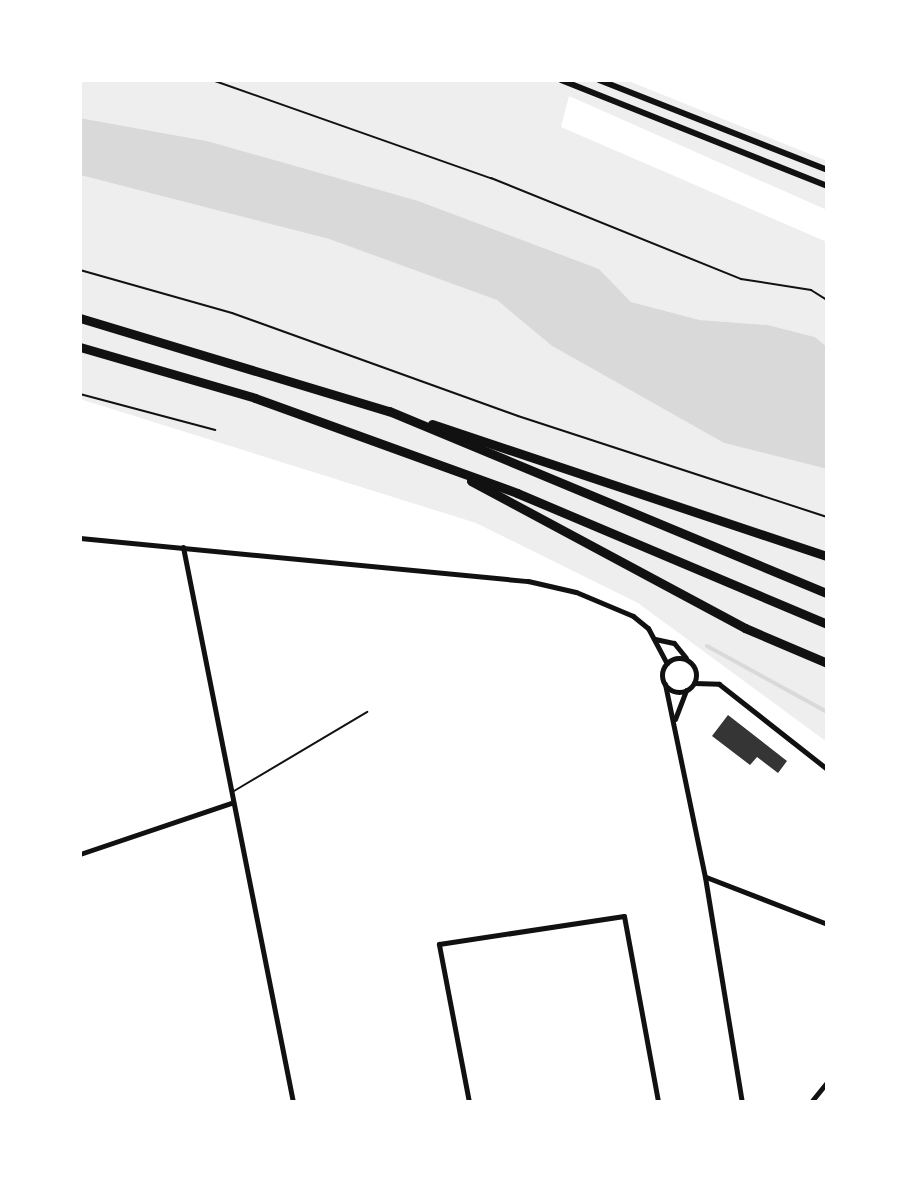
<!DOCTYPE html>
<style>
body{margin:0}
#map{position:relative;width:907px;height:1182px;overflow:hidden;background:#fff;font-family:"IBM Plex Sans",sans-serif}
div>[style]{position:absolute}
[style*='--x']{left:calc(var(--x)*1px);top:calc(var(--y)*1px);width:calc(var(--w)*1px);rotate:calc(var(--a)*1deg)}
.green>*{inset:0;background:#eee}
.water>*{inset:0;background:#d9d9d9}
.stream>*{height:4px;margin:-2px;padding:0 2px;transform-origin:2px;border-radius:2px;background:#d9d9d9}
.building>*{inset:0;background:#353535}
.path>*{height:2px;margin:-1px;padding:0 1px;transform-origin:1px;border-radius:1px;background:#111}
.service>*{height:2px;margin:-1px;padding:0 1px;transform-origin:1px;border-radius:1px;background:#111}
.minor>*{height:5px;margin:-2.5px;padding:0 2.5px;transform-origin:2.5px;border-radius:2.5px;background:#111}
.minor>.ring{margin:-2.5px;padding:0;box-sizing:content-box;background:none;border:5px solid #111;border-radius:50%}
.tertiary>*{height:6px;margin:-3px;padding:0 3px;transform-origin:3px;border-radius:3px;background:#111}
.motorway>*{height:9px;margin:-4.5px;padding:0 4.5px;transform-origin:4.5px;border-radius:4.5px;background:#111}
span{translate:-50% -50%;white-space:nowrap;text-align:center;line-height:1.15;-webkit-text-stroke:7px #fff;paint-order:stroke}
.frame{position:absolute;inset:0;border:82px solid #fff;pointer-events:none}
</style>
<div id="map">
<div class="green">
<div style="clip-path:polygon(80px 80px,626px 80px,827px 161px,827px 210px,569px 96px,561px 127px,827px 242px,827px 347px,815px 337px,768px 325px,700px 320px,631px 302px,599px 269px,207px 141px,80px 118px)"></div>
<div style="clip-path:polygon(80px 175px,329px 239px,498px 300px,552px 346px,724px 443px,827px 469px,827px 742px,638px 603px,476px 523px,80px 399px)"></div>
</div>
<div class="water">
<div style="clip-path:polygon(80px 118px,207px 141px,418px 201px,599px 269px,631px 302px,700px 320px,768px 325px,815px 337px,827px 347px,827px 469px,724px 443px,552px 346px,497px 300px,329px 239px,80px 175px)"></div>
</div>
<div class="stream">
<div style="--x:707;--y:646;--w:137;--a:28.8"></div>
</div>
<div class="building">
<div style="clip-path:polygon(728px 715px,787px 761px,778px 773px,757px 757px,750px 765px,712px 736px)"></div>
</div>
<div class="path">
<div style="--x:212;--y:80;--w:296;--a:19.4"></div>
<div style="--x:491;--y:178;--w:270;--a:22"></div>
<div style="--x:741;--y:279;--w:71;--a:8.9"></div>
<div style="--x:811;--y:290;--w:19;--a:32"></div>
<div style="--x:80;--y:270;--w:158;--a:15.8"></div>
<div style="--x:232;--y:313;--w:304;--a:19.8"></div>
<div style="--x:518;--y:416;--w:325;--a:18.1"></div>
<div style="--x:80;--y:394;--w:140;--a:14.9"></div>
</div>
<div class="service">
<div style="--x:234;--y:791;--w:155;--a:-30.7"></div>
</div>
<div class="minor">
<div style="--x:80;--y:538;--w:450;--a:5.5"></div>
<div style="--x:528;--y:581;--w:49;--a:12.9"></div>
<div style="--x:576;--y:592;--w:62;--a:22.8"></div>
<div style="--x:633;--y:616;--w:19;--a:39"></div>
<div style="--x:648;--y:628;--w:40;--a:62"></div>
<div style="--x:183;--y:547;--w:566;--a:78.79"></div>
<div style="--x:655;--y:639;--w:19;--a:12"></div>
<div style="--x:674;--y:643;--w:19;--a:51"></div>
<div class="ring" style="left:662px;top:658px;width:29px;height:29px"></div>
<div style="--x:694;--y:683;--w:25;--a:2"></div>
<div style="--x:719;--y:684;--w:137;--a:38.2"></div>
<div style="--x:665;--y:684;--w:197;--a:78.3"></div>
<div style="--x:705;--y:877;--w:228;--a:80.7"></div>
<div style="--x:675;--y:719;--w:31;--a:-69"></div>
<div style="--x:80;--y:854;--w:159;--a:-18.7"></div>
<div style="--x:706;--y:877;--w:130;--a:21.2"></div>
<div style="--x:469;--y:1102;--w:161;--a:-100.8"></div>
<div style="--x:439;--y:944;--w:187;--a:-8.6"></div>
<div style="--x:624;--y:916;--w:189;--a:79.6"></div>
<div style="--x:811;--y:1102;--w:26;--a:-51"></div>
</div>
<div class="tertiary">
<div style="--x:561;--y:80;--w:286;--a:21.7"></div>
<div style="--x:599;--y:80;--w:245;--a:21.5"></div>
</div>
<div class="motorway">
<div style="--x:80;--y:318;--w:323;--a:16.8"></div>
<div style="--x:389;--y:411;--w:474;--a:22.6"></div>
<div style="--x:80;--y:347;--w:182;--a:16.2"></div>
<div style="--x:255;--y:398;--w:279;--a:19.9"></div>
<div style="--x:517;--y:493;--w:337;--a:22.9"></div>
<div style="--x:432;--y:424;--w:416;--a:18.5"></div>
<div style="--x:471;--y:481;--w:311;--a:28.2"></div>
<div style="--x:745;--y:628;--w:89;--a:23.1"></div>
</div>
<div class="frame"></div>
</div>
